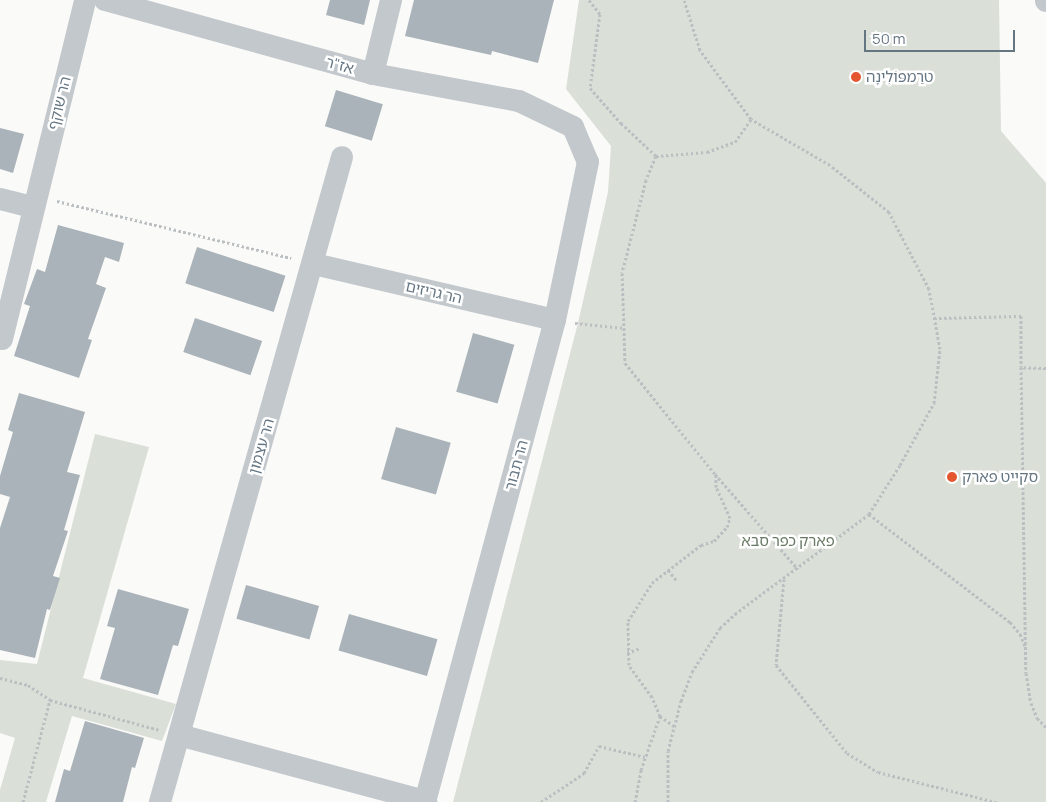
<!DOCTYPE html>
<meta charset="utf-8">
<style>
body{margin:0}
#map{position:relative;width:1046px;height:802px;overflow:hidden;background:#fafaf8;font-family:Manrope,"Noto Sans Hebrew",sans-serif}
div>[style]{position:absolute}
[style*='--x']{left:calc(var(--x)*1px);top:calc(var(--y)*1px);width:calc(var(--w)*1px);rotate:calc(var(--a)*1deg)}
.green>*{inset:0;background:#dadfd7}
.building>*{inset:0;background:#aab3b9;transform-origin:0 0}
.path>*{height:3px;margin-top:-1.5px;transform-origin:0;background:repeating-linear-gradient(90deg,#bbbfc2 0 2.5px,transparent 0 5px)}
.minor>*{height:22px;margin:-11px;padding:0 11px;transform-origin:11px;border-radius:11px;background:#c3c8cc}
.dots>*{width:14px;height:14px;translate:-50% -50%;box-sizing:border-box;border:2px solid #fff;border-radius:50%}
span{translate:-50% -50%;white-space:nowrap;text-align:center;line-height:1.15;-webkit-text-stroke:5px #fff;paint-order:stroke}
.street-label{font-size:15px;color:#657683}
.poi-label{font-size:15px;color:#657683}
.left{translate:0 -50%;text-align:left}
.park-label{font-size:15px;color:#687a64}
.scale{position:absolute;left:864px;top:30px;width:151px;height:22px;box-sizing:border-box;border:2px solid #657683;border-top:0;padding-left:6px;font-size:15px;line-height:18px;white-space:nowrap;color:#657683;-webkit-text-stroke:4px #fff;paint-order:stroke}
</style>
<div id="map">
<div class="green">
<div style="clip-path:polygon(579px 0,999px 0,1001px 131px,1046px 183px,1046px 802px,453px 802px,578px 323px,608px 192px,611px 146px,566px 89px)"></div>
<div style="clip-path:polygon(95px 434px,149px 447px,83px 678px,176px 704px,162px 741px,72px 716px,46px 802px,0 802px,0 790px,15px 738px,0 733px,0 660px,37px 664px)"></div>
</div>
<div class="building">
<div style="clip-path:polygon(330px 0,370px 0,364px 25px,326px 15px)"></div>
<div style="clip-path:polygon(414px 0,554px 0,538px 63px,492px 51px,491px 55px,405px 36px)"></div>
<div style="left:336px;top:90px;width:49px;height:38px;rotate:17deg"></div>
<div style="clip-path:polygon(0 128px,24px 134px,13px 173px,0 169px)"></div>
<div style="clip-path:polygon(58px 225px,124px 243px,119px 262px,105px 257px,96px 284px,106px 288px,88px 339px,92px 340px,79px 378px,14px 356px,30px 306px,24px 304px,37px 269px,45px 272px)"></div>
<div style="left:197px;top:247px;width:93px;height:38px;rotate:18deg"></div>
<div style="left:195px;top:318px;width:71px;height:36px;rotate:19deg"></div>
<div style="left:473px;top:333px;width:43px;height:61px;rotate:16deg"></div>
<div style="clip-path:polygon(19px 393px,85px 412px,67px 472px,80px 475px,64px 530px,68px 531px,53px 576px,60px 578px,50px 610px,47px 609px,35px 658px,0 650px,0 528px,10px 497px,0 494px,0 476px,13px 432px,8px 430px)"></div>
<div style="left:396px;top:427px;width:57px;height:54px;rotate:16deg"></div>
<div style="left:246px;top:585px;width:76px;height:35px;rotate:16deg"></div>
<div style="clip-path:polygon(118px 589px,189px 609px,178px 646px,173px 645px,158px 695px,100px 679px,115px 628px,107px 626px)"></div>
<div style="left:349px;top:614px;width:92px;height:38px;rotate:16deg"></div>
<div style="clip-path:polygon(85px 721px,144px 738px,135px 768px,132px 767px,123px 802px,55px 802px,64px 769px,70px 771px)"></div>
</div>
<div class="path">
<div style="--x:589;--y:0;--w:18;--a:52"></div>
<div style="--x:600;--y:14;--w:75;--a:97.7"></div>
<div style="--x:590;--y:88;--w:47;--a:48.5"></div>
<div style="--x:621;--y:123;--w:48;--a:43.3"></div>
<div style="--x:656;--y:156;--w:51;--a:-4.5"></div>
<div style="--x:707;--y:152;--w:30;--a:-20"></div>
<div style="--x:735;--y:142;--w:28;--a:-55"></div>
<div style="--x:656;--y:156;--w:26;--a:113"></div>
<div style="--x:646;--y:180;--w:96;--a:104.5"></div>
<div style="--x:622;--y:273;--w:90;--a:88.1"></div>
<div style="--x:625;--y:363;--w:143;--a:51"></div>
<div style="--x:715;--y:474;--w:126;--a:48.9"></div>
<div style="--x:57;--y:201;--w:241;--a:13.7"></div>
<div style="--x:934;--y:318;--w:87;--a:-1.3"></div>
<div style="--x:1021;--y:316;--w:51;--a:90"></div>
<div style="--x:575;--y:323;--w:49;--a:5.8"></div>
<div style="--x:1046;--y:368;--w:25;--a:-178"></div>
<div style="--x:1021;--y:367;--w:306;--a:89.1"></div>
<div style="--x:1026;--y:673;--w:30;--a:81"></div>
<div style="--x:1031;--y:703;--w:16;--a:68"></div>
<div style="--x:1037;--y:718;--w:13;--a:45"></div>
<div style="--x:869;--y:514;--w:178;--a:37.5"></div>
<div style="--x:1010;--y:622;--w:16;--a:50"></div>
<div style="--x:1020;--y:634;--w:13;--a:67"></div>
<div style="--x:668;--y:570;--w:14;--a:51"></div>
<div style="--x:784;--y:579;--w:86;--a:95.3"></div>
<div style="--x:776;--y:665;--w:113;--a:51.1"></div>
<div style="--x:847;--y:753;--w:36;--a:32"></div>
<div style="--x:878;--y:772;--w:122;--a:14.3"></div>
<div style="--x:627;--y:653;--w:14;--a:-21"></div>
<div style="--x:0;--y:678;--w:29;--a:14"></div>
<div style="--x:28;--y:685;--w:27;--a:34"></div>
<div style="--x:50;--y:700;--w:114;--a:15.3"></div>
<div style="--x:660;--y:716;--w:19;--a:35"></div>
<div style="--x:23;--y:802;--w:106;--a:-75.2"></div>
<div style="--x:541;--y:802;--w:52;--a:-34"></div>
<div style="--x:584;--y:773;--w:31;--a:-61"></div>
<div style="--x:599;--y:746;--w:47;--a:13.4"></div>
<div style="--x:635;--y:802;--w:33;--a:-79"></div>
<div style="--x:641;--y:770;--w:57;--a:-70.6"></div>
<div style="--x:660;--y:716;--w:21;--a:-113"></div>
<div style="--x:652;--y:697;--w:39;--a:-126"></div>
<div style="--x:629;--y:665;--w:44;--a:-91.3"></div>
<div style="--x:628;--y:621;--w:45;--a:-57.7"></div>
<div style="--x:652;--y:583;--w:62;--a:-37.8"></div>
<div style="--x:701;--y:545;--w:14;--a:-17"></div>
<div style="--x:714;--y:541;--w:19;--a:-47"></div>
<div style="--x:727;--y:527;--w:9;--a:-72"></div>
<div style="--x:730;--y:518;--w:34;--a:-114"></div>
<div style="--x:716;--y:487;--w:12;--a:-90"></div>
<div style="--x:668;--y:802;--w:51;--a:-90"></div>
<div style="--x:668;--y:751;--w:52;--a:-75.4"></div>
<div style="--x:681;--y:701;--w:31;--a:-69"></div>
<div style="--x:692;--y:672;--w:52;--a:-57.5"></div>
<div style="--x:720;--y:628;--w:21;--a:-43"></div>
<div style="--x:735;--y:614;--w:167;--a:-36.7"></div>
<div style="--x:869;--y:514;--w:58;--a:-57.7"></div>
<div style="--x:900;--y:465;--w:71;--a:-61.3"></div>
<div style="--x:934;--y:403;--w:54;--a:-83.7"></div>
<div style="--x:940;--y:349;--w:61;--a:-100.4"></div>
<div style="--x:929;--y:289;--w:87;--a:-117.5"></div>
<div style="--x:889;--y:212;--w:75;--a:-141.5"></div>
<div style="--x:830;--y:165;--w:91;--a:-149.8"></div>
<div style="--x:751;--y:119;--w:86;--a:-126.5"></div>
<div style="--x:700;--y:50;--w:52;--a:-107.7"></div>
</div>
<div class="minor">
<div style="--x:105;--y:0;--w:278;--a:15.4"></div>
<div style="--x:373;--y:74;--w:148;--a:10.5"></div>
<div style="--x:519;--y:101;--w:60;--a:25.7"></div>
<div style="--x:573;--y:127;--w:38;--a:67"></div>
<div style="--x:588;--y:162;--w:161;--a:101.8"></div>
<div style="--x:555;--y:320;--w:499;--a:105.1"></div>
<div style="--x:1046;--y:0;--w:1;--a:90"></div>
<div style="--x:373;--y:74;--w:76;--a:-76.3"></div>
<div style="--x:0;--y:199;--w:34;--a:14"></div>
<div style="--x:314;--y:264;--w:247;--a:13.1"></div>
<div style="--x:2;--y:339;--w:349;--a:-76.2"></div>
<div style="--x:179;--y:735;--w:256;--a:15"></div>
<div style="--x:160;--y:802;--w:670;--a:-74.24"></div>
</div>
<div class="dots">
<div style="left:856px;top:77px;background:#e4572e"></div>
<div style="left:952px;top:477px;background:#e4572e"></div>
</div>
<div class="street-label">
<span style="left:340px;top:65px;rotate:15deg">אז"ר</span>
<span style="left:59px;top:103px;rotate:-76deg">הר שוקף</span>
<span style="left:434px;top:292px;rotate:13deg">הר גריזים</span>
<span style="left:261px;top:446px;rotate:-74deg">הר עצמון</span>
<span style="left:516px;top:465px;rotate:-75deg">הר תבור</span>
</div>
<div class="poi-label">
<span class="left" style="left:866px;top:77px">טרַמפּוֹלִינָה</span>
<span class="left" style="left:962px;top:477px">סקייט פארק</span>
</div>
<div class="park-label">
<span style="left:788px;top:541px">פארק כפר סבא</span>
</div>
<div class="scale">50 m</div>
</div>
